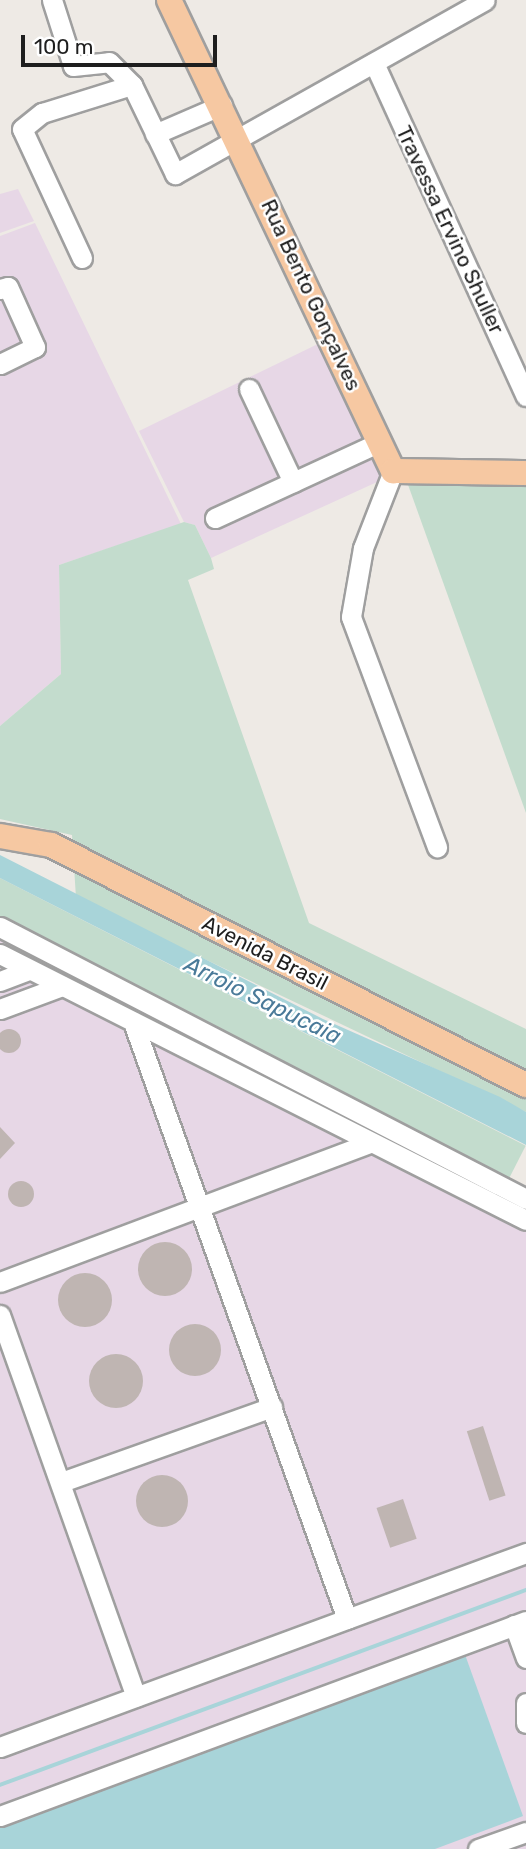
<!DOCTYPE html>
<meta charset="utf-8">
<style>
body{margin:0}
#map{position:relative;width:526px;height:1849px;overflow:hidden;background:#eeeae5;font-family:Rubik,sans-serif}
div>[style]{position:absolute}
[style*='--x']{left:calc(var(--x)*1px);top:calc(var(--y)*1px);width:calc(var(--w)*1px);rotate:calc(var(--a)*1deg)}
.industrial>*{inset:0;background:#e7d7e6}
.wetland>*{inset:0;background:#c3dccd;transform-origin:0 0}
.water>*{inset:0;background:#a8d4d9}
.stream>*{height:3.5px;margin:-1.75px;padding:0 1.75px;transform-origin:1.75px;border-radius:1.75px;background:#a8d4d9}
.building>*{inset:0;background:#bfb5b2;transform-origin:0 0}
.round{border-radius:50%}
.roads{filter:drop-shadow(2px 0 #9f9f9f) drop-shadow(-2px 0 #9f9f9f) drop-shadow(0 2px #9f9f9f) drop-shadow(0 -2px #9f9f9f)}
.minor>*{height:19px;margin:-9.5px;padding:0 9.5px;transform-origin:9.5px;border-radius:9.5px;background:#fff}
.major>*{height:24px;margin:-12px;padding:0 12px;transform-origin:12px;border-radius:12px;background:#f6c8a2}
span{translate:-50% -50%;white-space:nowrap;text-align:center;line-height:1.15;-webkit-text-stroke:5px #fff;paint-order:stroke}
.street-label{font-size:21px;color:#1e1e1e}
.water-label{font-size:23px;color:#4a7a99;font-style:italic}
.scale{position:absolute;left:21px;top:35px;width:196px;height:32px;box-sizing:border-box;border:4px solid #1e1e1e;border-top:0;padding-left:9px;font-size:21px;line-height:24px;white-space:nowrap;color:#1e1e1e;-webkit-text-stroke:5px #fff;paint-order:stroke}
</style>
<div id="map">
<div class="industrial">
<div style="clip-path:polygon(18px 189px,34px 221px,0 233px,0 194px)"></div>
<div style="clip-path:polygon(35px 223px,181px 524px,59px 565px,61px 674px,0 726px,0 236px)"></div>
<div style="clip-path:polygon(322px 342px,388px 477px,211px 558px,195px 525px,184px 522px,139px 431px)"></div>
<div style="clip-path:polygon(0 934px,526px 1205px,526px 1849px,0 1849px)"></div>
</div>
<div class="wetland">
<div style="clip-path:polygon(526px 478px,526px 813px,407px 482px)"></div>
<div style="clip-path:polygon(184px 522px,195px 525px,211px 558px,214px 569px,188px 580px,309px 923px,526px 1029px,526px 1112px,76px 898px,72px 835px,0 819px,0 726px,61px 674px,59px 565px)"></div>
<div style="left:0;top:878px;width:590px;height:41px;rotate:27deg"></div>
</div>
<div class="water">
<div style="clip-path:polygon(0 855px,323px 1019px,500px 1097px,526px 1112px,526px 1145px,0 878px)"></div>
<div style="clip-path:polygon(463px 1649px,523px 1816px,435px 1849px,0 1849px,0 1824px)"></div>
</div>
<div class="stream">
<div style="--x:0;--y:1785;--w:561;--a:-20.34"></div>
</div>
<div class="building">
<div class="round" style="left:-3px;top:1029px;width:24px;height:24px"></div>
<div style="clip-path:polygon(0 1127px,15px 1143px,0 1159px)"></div>
<div class="round" style="left:8px;top:1181px;width:26px;height:26px"></div>
<div class="round" style="left:138px;top:1242px;width:54px;height:54px"></div>
<div class="round" style="left:58px;top:1273px;width:54px;height:54px"></div>
<div class="round" style="left:169px;top:1324px;width:52px;height:52px"></div>
<div class="round" style="left:89px;top:1354px;width:54px;height:54px"></div>
<div style="left:483px;top:1426px;width:73px;height:17px;rotate:72deg"></div>
<div class="round" style="left:136px;top:1475px;width:52px;height:52px"></div>
<div style="left:403px;top:1499px;width:42px;height:28px;rotate:71deg"></div>
</div>
<div class="roads">
<div class="minor">
<div style="--x:52;--y:0;--w:69;--a:72.3"></div>
<div style="--x:73;--y:66;--w:36;--a:-6"></div>
<div style="--x:109;--y:62;--w:33;--a:45"></div>
<div style="--x:374;--y:63;--w:366;--a:65.5"></div>
<div style="--x:155;--y:134;--w:73;--a:-23.4"></div>
<div style="--x:82;--y:258;--w:142;--a:-114.9"></div>
<div style="--x:22;--y:129;--w:26;--a:-39"></div>
<div style="--x:42;--y:113;--w:94;--a:-17.3"></div>
<div style="--x:132;--y:85;--w:99;--a:64.2"></div>
<div style="--x:175;--y:174;--w:355;--a:-29.3"></div>
<div style="--x:0;--y:289;--w:8;--a:-14"></div>
<div style="--x:8;--y:287;--w:66;--a:65.8"></div>
<div style="--x:35;--y:347;--w:39;--a:154"></div>
<div style="--x:249;--y:389;--w:103;--a:64.7"></div>
<div style="--x:393;--y:471;--w:83;--a:111.3"></div>
<div style="--x:363;--y:548;--w:70;--a:99.9"></div>
<div style="--x:351;--y:617;--w:246;--a:69.5"></div>
<div style="--x:215;--y:518;--w:182;--a:-24.7"></div>
<div style="--x:0;--y:927;--w:592;--a:27.34"></div>
<div style="--x:0;--y:954;--w:589;--a:26.83"></div>
<div style="--x:0;--y:981;--w:31;--a:-21"></div>
<div style="--x:0;--y:1009;--w:66;--a:-20.4"></div>
<div style="--x:133;--y:1022;--w:634;--a:70.28"></div>
<div style="--x:0;--y:1282;--w:395;--a:-20.6"></div>
<div style="--x:0;--y:1315;--w:405;--a:70.4"></div>
<div style="--x:64;--y:1481;--w:221;--a:-19.6"></div>
<div style="--x:514;--y:1625;--w:35;--a:70"></div>
<div style="--x:526;--y:1703;--w:20;--a:90"></div>
<div style="--x:0;--y:1747;--w:561;--a:-20.25"></div>
<div style="--x:0;--y:1816;--w:561;--a:-20.34"></div>
<div style="--x:478;--y:1849;--w:51;--a:-19.5"></div>
</div>
<div class="major">
<div style="--x:169;--y:0;--w:522;--a:64.56"></div>
<div style="--x:393;--y:471;--w:133;--a:0.9"></div>
<div style="--x:0;--y:836;--w:52;--a:10"></div>
<div style="--x:51;--y:845;--w:532;--a:26.81"></div>
</div>
</div>
<div class="street-label">
<span style="left:450px;top:230px;rotate:65deg">Travessa Ervino Shuller</span>
<span style="left:311px;top:295px;rotate:65deg">Rua Bento Gonçalves</span>
<span style="left:265px;top:953px;rotate:27deg">Avenida Brasil</span>
</div>
<div class="water-label">
<span style="left:263px;top:1000px;rotate:26deg">Arroio Sapucaia</span>
</div>
<div class="scale">100 m</div>
</div>
